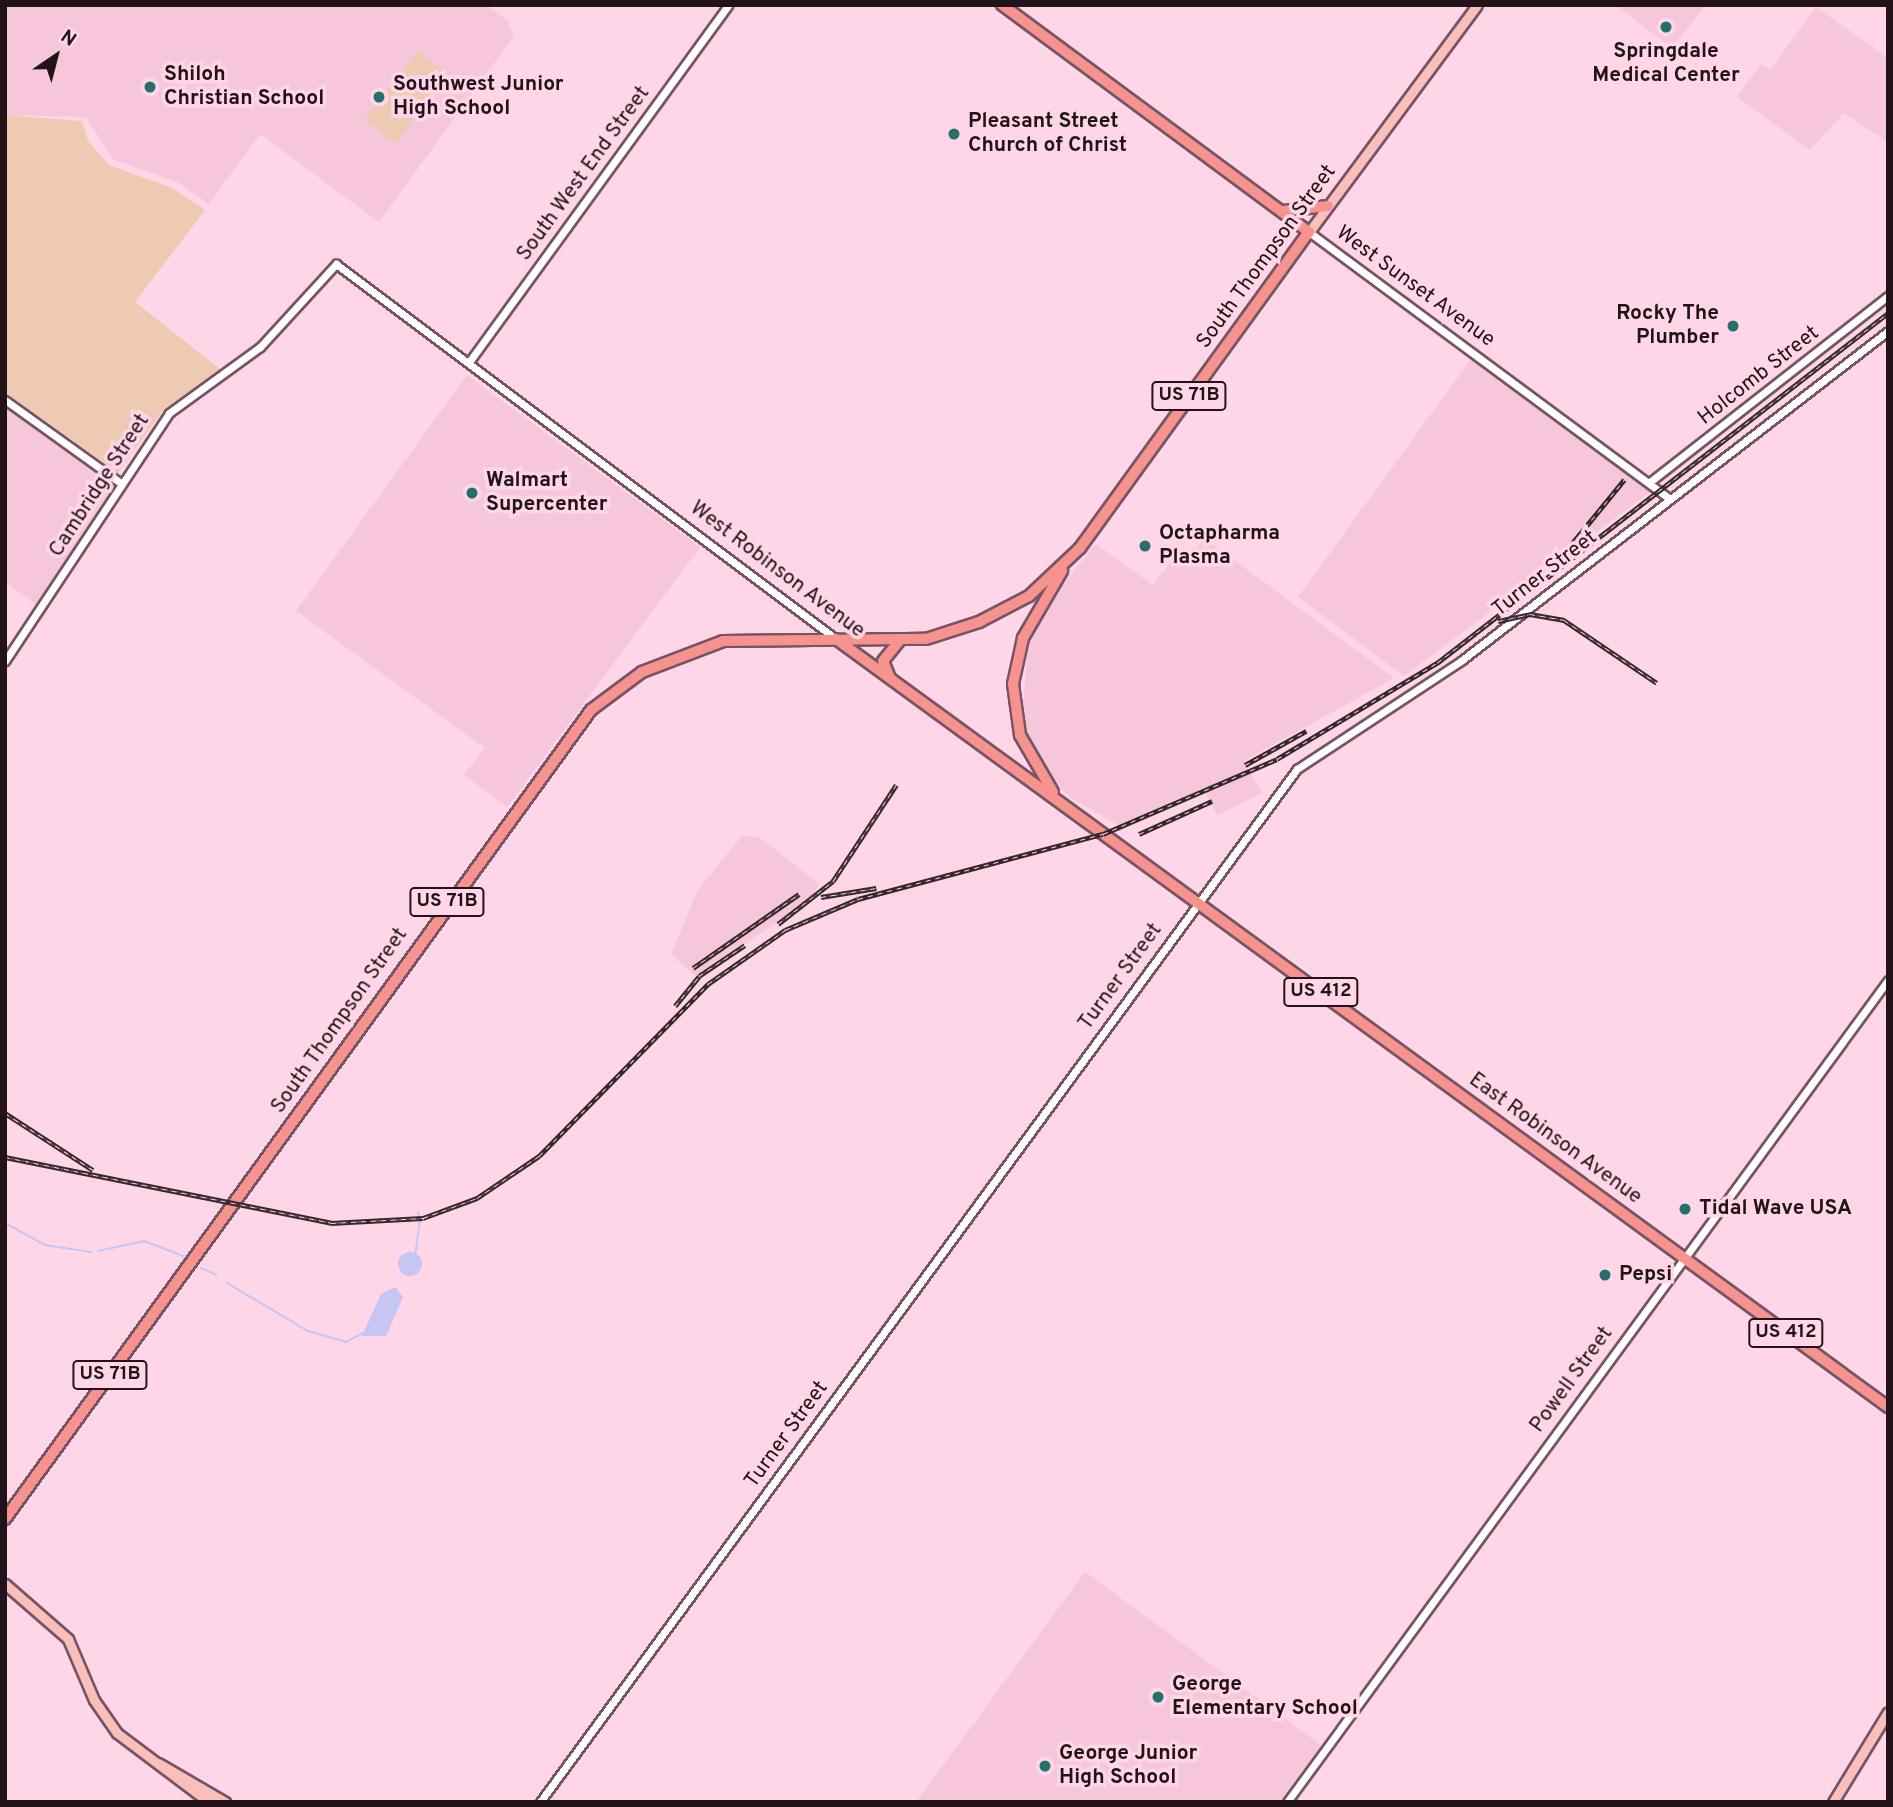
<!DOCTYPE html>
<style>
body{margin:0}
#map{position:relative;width:1893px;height:1807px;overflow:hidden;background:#fed6e7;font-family:Overpass,sans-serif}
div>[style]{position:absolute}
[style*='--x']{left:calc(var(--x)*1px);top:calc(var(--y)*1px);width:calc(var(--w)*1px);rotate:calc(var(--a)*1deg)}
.built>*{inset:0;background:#f6c6da}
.green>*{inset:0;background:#eecab3;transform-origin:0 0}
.water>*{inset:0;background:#c7c5f4}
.round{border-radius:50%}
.stream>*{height:2px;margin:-1px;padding:0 1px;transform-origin:1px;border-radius:1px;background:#c7c5f4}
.roads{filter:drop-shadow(2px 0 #765463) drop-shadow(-2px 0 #765463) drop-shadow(0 2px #765463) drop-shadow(0 -2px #765463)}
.minor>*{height:7px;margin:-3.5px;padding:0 3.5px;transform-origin:3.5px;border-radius:3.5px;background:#fff}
.major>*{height:9px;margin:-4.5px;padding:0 4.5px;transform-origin:4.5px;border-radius:4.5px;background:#fabebb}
.highway>*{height:10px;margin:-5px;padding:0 5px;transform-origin:5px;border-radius:5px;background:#f6938e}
.rail>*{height:4.5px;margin-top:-2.25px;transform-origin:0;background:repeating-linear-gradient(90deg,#fed6e7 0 5px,#37272e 0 10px);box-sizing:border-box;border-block:2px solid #37272e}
.dots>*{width:19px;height:19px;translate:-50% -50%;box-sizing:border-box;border:4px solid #fed6e7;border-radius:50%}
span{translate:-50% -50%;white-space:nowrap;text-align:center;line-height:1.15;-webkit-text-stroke:7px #fed6e7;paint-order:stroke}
.shield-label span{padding:2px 5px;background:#fed6e7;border:2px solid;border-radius:5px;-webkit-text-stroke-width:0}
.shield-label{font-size:19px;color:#211319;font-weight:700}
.poi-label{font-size:21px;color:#211319;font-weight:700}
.left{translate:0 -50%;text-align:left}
.right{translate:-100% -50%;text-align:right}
.street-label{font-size:21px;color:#211319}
.frame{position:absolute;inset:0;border:7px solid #211319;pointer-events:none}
.north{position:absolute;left:21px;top:21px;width:70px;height:70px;-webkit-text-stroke:5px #fed6e7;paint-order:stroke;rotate:35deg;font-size:19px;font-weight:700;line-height:28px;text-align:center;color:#211319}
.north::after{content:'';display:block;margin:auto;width:24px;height:32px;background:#211319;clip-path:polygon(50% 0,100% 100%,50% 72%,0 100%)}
</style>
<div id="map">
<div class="built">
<div style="clip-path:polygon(5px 5px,486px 5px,507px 20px,514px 36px,379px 222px,260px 134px,209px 204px,179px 183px,113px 159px,86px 117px,5px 115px)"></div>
<div style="clip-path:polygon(1615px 5px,1706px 5px,1672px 48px)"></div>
<div style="clip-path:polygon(1816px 7px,1888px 58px,1886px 141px,1844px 113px,1810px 150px,1737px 97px,1761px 64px,1770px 70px)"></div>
<div style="clip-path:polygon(1471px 359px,1654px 489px,1404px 676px,1298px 597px)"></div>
<div style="clip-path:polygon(467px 375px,700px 547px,507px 807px,464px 775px,485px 748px,296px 611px)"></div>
<div style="clip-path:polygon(5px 400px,119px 482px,41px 608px,5px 582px)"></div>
<div style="clip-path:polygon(1204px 538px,1394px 678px,1244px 761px,1262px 793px,1217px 815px,1203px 788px,1118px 825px,1071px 798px,1038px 764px,1022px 721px,1028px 645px,1051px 599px,1096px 544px,1153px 585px,1179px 551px,1189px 558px)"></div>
<div style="clip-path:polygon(742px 836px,759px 837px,819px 884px,809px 901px,696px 976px,671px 954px,698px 890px)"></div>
<div style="clip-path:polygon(1085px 1572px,1321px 1745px,1280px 1802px,916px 1802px)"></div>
</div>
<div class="green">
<div style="left:418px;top:51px;width:39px;height:87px;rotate:38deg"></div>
<div style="clip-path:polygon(5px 115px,82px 121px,88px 141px,109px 165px,172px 188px,205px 210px,135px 302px,220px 369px,164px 409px,118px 473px,5px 392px)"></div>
</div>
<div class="water">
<div class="round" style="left:398px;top:1252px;width:24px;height:24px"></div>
<div style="clip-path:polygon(395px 1287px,403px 1297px,386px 1336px,362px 1336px,381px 1294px)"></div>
</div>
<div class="stream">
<div style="--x:418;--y:1212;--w:4;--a:76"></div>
<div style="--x:5;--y:1223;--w:46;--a:28.8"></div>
<div style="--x:45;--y:1245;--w:46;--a:8.8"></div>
<div style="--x:98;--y:1251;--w:47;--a:-12.3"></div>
<div style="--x:144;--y:1241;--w:45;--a:20.9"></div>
<div style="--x:415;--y:1256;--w:36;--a:-82"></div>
<div style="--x:201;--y:1268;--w:17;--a:24"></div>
<div style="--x:227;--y:1283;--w:94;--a:30.7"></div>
<div style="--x:308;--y:1331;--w:40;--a:16"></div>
<div style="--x:346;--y:1342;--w:19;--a:-28"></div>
</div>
<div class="roads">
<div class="minor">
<div style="--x:1309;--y:232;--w:449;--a:36.5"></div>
<div style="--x:469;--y:362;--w:441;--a:-54"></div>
<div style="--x:5;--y:400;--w:140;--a:35.7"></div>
<div style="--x:1651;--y:481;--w:301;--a:-38"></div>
<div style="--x:5;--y:661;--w:297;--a:-56.5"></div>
<div style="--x:169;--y:413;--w:112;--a:-36"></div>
<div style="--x:260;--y:347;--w:113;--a:-47.5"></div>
<div style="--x:336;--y:264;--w:625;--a:36.87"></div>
<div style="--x:540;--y:1802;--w:1281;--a:-53.77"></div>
<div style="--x:1297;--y:769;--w:198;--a:-33.4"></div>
<div style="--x:1462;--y:660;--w:538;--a:-37.68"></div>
<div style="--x:1287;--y:1802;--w:1018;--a:-53.83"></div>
</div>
<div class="major">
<div style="--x:1309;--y:232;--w:282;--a:-53.5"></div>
<div style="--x:5;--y:1584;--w:84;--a:41.1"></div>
<div style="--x:68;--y:1639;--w:66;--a:66.9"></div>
<div style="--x:94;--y:1700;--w:40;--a:55.1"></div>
<div style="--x:117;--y:1733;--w:115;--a:36.9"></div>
<div style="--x:158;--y:1763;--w:78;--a:30.2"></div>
<div style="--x:1833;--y:1802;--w:105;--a:-58.6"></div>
</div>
<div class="highway">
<div style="--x:1283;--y:211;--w:45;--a:-6.3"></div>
<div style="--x:836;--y:639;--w:1303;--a:36.13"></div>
<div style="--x:890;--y:678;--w:18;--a:-112"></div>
<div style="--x:883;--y:661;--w:26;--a:-51"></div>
<div style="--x:1053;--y:792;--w:66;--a:-120.1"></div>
<div style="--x:1020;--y:735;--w:51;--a:-97.8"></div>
<div style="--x:1013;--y:684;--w:47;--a:-77.7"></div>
<div style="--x:1023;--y:638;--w:78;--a:-59.8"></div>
<div style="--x:5;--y:1519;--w:999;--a:-54.08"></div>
<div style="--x:591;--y:710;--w:64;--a:-36.7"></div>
<div style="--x:642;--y:672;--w:87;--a:-20.9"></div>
<div style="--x:723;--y:641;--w:203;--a:-0.6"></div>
<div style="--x:926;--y:639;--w:56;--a:-17.8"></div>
<div style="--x:979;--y:622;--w:56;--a:-27.5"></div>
<div style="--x:1029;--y:596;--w:70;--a:-43.3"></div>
<div style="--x:1080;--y:548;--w:390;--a:-54.1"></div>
<div style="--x:1309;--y:232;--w:382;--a:-143.5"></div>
</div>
</div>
<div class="rail">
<div style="--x:1566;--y:551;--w:92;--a:-50.8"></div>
<div style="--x:1498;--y:621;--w:33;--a:-12"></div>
<div style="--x:1530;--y:614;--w:35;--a:10"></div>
<div style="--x:1564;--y:620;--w:112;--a:34.1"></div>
<div style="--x:1245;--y:765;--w:70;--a:-29.1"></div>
<div style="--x:1139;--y:834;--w:80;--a:-24.3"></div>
<div style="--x:821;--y:897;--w:56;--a:-9.3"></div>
<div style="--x:778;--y:924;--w:70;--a:-38"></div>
<div style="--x:833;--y:881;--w:115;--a:-56.7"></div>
<div style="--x:693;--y:968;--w:129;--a:-34.9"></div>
<div style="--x:675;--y:1006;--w:38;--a:-51"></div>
<div style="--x:699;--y:976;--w:55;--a:-34"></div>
<div style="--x:5;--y:1113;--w:105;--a:32.9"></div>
<div style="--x:5;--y:1157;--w:333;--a:11.4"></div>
<div style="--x:331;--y:1223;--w:92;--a:-3.1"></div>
<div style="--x:423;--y:1218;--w:58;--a:-20.3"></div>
<div style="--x:477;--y:1198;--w:75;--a:-34.1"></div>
<div style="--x:539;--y:1156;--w:241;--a:-45.5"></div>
<div style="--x:708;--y:984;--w:94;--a:-35"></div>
<div style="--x:785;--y:930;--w:79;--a:-23"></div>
<div style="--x:858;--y:899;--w:253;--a:-14.9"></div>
<div style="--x:1103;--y:834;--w:189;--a:-23.3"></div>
<div style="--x:1277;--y:759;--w:187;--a:-31"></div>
<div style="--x:1437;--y:663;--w:571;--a:-37.81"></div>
</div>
<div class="dots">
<div style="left:1666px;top:27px;background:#256f6c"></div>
<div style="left:150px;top:87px;background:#256f6c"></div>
<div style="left:379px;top:97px;background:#256f6c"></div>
<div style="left:954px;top:134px;background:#256f6c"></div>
<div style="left:1733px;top:326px;background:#256f6c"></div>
<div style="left:472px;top:493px;background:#256f6c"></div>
<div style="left:1145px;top:546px;background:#256f6c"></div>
<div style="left:1685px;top:1209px;background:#256f6c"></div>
<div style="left:1605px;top:1275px;background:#256f6c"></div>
<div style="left:1158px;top:1697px;background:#256f6c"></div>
<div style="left:1045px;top:1766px;background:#256f6c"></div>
</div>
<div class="shield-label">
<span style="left:1189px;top:396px">US 71B</span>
<span style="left:447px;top:902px">US 71B</span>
<span style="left:1321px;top:992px">US 412</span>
<span style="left:1786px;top:1333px">US 412</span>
<span style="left:110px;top:1375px">US 71B</span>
</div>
<div class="poi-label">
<span style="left:1666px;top:64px">Springdale<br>Medical Center</span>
<span class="left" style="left:164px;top:87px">Shiloh<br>Christian School</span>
<span class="left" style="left:393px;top:97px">Southwest Junior<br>High School</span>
<span class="left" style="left:968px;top:134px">Pleasant Street<br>Church of Christ</span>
<span class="right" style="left:1719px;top:326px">Rocky The<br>Plumber</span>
<span class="left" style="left:486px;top:493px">Walmart<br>Supercenter</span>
<span class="left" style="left:1159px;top:546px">Octapharma<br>Plasma</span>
<span class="left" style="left:1699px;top:1209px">Tidal Wave USA</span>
<span class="left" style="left:1619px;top:1275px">Pepsi</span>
<span class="left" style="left:1172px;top:1697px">George<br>Elementary School</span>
<span class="left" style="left:1059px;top:1766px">George Junior<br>High School</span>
</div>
<div class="street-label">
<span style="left:584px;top:174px;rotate:-54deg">South West End Street</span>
<span style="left:1267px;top:257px;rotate:-54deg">South Thompson Street</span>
<span style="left:1415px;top:287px;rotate:36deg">West Sunset Avenue</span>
<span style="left:1759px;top:376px;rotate:-38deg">Holcomb Street</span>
<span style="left:100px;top:486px;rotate:-57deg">Cambridge Street</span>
<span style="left:777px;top:570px;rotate:37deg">West Robinson Avenue</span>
<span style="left:1545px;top:574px;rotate:-38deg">Turner Street</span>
<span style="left:1121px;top:977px;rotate:-54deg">Turner Street</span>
<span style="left:340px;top:1021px;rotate:-55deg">South Thompson Street</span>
<span style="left:1555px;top:1139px;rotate:36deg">East Robinson Avenue</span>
<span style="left:1572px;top:1380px;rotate:-54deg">Powell Street</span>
<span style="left:787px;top:1435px;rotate:-54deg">Turner Street</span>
</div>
<div class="frame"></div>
<div class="north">N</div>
</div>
